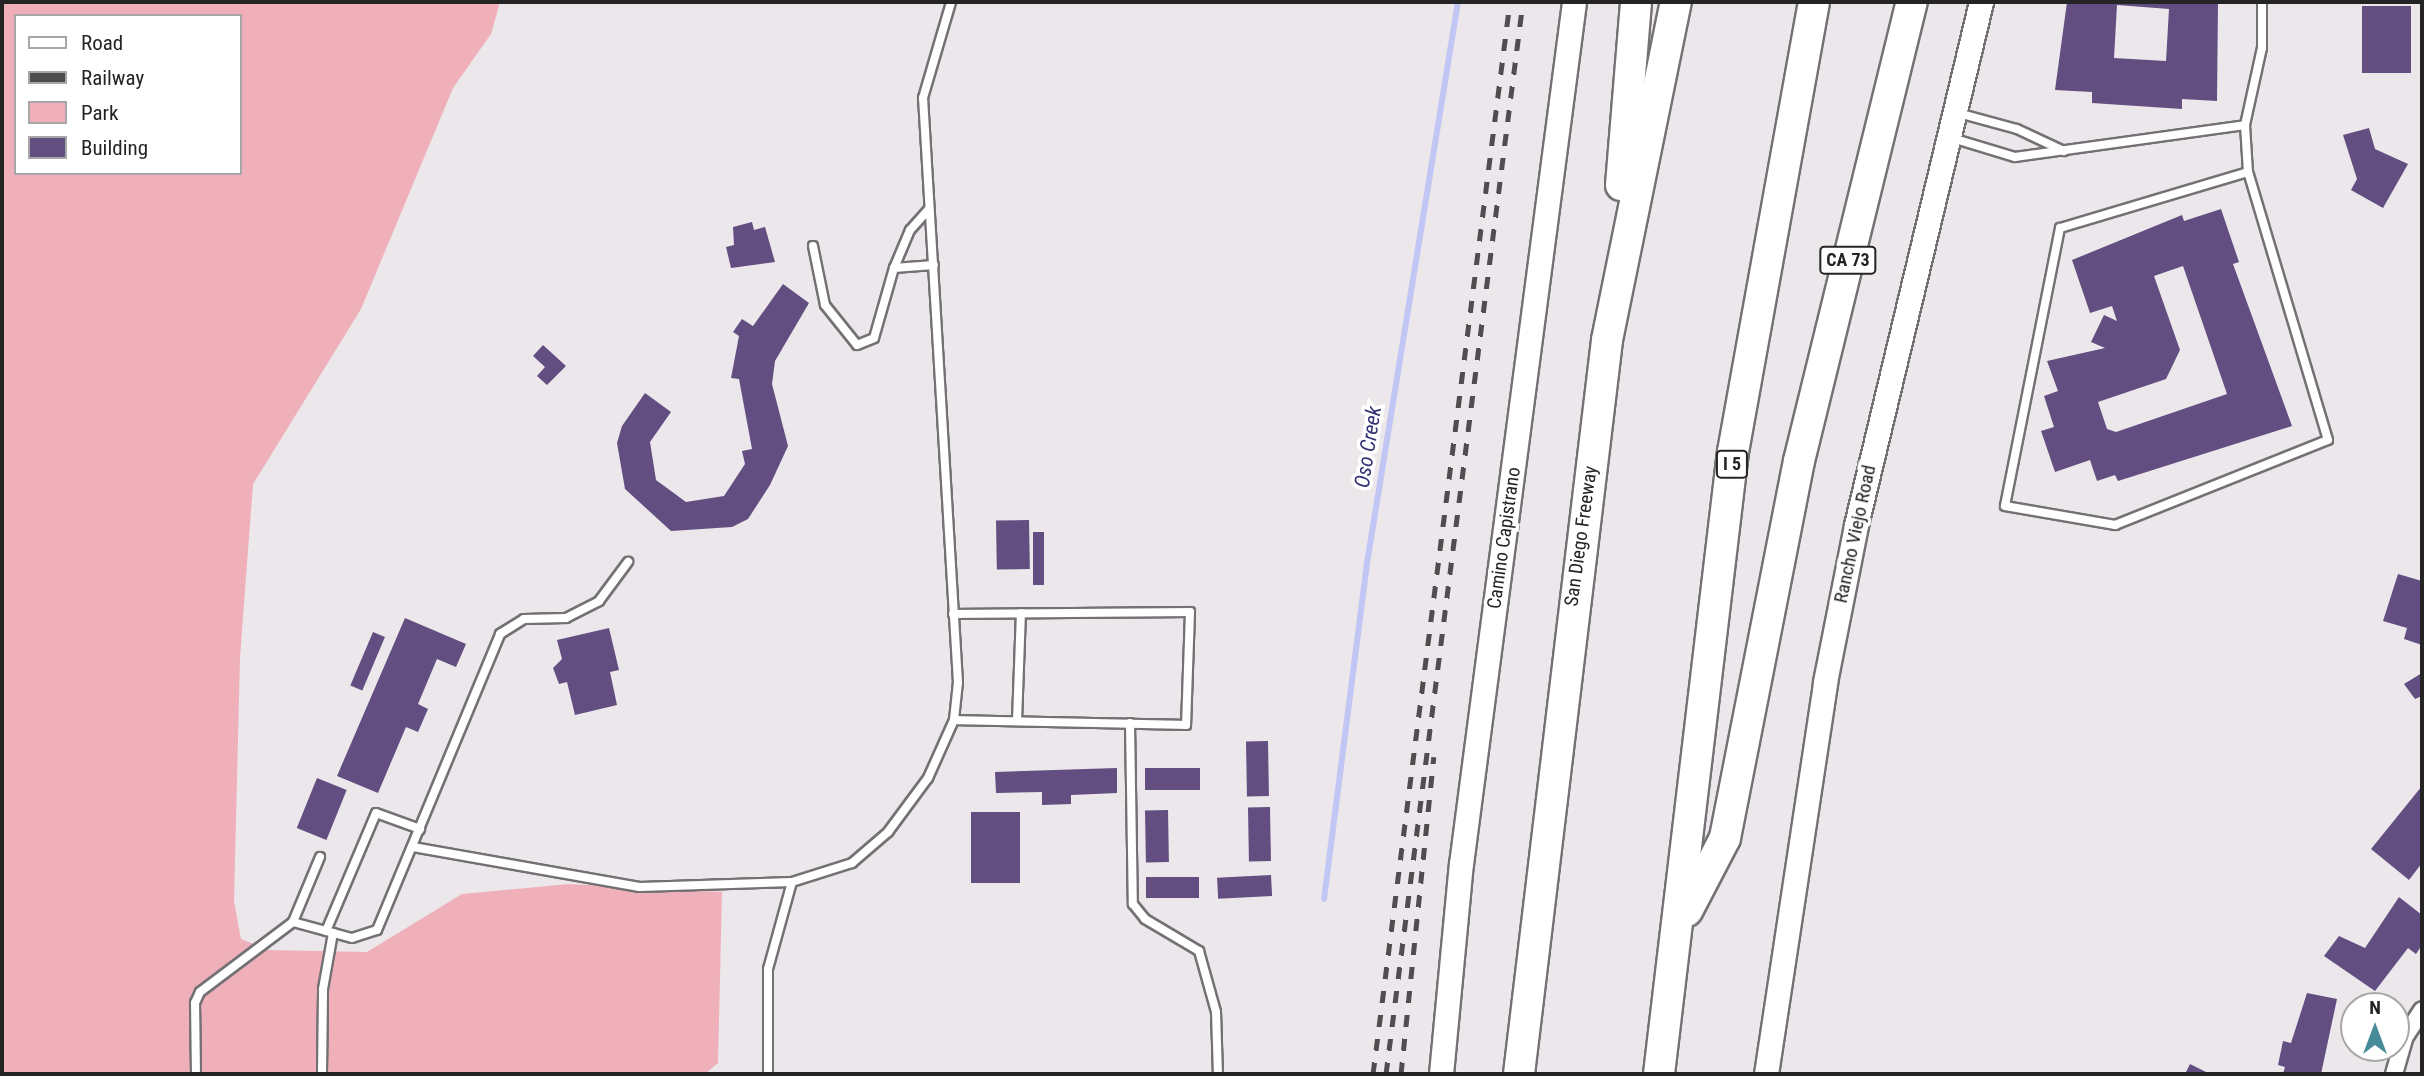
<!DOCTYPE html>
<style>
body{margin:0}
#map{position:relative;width:2424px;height:1076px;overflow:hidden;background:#ebe7eb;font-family:"Roboto Condensed",sans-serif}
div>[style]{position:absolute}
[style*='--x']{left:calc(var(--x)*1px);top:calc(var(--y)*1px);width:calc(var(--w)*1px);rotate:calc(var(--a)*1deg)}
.green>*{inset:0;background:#efb0b9}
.stream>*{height:6px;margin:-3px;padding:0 3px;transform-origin:3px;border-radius:3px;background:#c1c6f5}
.building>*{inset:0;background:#624e80;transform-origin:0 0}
.roads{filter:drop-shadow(2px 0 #747175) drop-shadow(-2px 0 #747175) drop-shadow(0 2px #747175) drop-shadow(0 -2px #747175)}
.lane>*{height:8px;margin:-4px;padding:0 4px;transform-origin:4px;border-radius:4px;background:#fff}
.street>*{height:16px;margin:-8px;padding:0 8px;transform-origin:8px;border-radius:8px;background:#fff}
.secondary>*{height:23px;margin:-11.5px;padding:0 11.5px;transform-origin:11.5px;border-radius:11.5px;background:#fff}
.highway>*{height:30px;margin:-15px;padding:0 15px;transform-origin:15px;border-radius:15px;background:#fff}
.rail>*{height:5px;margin-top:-2.5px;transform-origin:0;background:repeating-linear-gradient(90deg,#4f4d4f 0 12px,transparent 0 24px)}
span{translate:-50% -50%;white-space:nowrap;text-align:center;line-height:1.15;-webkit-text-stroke:7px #fff;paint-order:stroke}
.shield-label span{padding:2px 5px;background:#fff;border:2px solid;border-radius:5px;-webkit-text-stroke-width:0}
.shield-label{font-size:18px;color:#252425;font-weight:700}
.street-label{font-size:19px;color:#252425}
.water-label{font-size:21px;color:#333276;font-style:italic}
.frame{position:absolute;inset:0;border:4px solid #252425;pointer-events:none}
.legend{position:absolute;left:14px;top:14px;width:228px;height:161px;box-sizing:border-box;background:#fff;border:2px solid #a8a7a8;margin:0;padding:9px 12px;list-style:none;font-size:21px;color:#252425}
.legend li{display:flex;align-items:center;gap:14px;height:35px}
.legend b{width:35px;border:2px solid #a8a7a8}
.north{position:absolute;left:2340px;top:992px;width:70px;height:70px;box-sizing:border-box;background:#fff;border:2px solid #a8a7a8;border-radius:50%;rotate:0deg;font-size:19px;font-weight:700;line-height:28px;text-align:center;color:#252425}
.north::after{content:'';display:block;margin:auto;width:24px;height:32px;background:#478b99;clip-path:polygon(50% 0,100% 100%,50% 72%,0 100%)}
</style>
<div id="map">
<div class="green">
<div style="clip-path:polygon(evenodd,2px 2px,500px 2px,491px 34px,453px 88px,361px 309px,253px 484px,240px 657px,234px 901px,241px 939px,268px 950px,367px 952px,462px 894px,568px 884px,722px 892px,718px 1063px,705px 1074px,2px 1074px,2px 2px,16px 16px,240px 16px,240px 173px,16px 173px,16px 16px)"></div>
</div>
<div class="stream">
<div style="--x:1324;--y:899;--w:339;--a:-82.7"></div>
<div style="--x:1367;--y:563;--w:568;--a:-80.79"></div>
</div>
<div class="building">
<div style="clip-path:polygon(evenodd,2067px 2px,2218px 2px,2217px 101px,2182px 99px,2182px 109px,2092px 103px,2092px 92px,2055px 90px,2067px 2px,2117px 5px,2169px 9px,2166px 61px,2114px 58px,2117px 5px)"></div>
<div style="left:2362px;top:6px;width:49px;height:67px"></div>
<div style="clip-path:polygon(2369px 128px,2375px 149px,2408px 164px,2383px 208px,2351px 190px,2357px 179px,2343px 135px)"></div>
<div style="clip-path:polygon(evenodd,2221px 209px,2239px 262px,2233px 264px,2292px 426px,2118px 481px,2115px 475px,2097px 481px,2090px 460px,2055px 472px,2041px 431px,2054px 427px,2044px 396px,2058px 391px,2047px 361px,2105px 348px,2091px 342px,2104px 315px,2117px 321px,2112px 306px,2090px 313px,2072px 260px,2182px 215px,2184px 221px,2221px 209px,2183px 266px,2227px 394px,2116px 432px,2107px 429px,2098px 402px,2166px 379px,2180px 350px,2154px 276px,2183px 266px)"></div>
<div style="clip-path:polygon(752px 222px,754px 230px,765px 227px,775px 262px,731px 268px,726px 247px,734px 245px,733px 227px)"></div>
<div style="clip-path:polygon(783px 284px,809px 303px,775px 361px,772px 384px,788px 446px,770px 485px,748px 519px,732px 527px,671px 531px,625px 489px,617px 443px,622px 426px,645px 393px,671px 412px,650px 442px,656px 480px,686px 502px,724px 496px,745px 464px,742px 451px,752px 449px,739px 379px,731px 378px,739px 336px,733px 332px,742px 319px,753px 326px)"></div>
<div style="clip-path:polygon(543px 345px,566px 366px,547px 385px,537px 376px,545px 367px,533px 356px)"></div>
<div style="left:1029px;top:520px;width:49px;height:33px;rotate:89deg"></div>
<div style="left:1033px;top:532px;width:11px;height:53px"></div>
<div style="clip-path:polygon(2398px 574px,2422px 581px,2422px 645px,2404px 639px,2407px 628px,2383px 621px)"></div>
<div style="clip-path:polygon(405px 618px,466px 644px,456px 667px,437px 659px,418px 704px,428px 709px,418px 732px,406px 727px,378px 793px,337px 776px)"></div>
<div style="clip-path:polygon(609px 628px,619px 670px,610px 672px,617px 705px,575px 715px,567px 682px,559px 684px,553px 668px,562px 659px,557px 640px)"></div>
<div style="left:373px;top:632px;width:13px;height:58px;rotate:23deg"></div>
<div style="clip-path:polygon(2422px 673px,2422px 696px,2415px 699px,2404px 684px)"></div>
<div style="left:1268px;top:741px;width:55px;height:22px;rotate:89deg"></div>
<div style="clip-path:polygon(1117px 768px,1117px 793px,1071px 795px,1071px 804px,1042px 805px,1042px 792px,996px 793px,995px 772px)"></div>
<div style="left:1200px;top:768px;width:22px;height:55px;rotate:90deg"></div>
<div style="left:317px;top:778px;width:32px;height:54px;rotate:22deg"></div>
<div style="clip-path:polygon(2422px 786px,2422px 863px,2409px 880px,2371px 849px)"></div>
<div style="left:1270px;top:807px;width:54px;height:22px;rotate:89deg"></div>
<div style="left:1168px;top:810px;width:52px;height:23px;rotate:89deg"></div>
<div style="left:971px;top:812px;width:49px;height:71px"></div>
<div style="left:1271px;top:875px;width:21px;height:54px;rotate:87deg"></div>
<div style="left:1199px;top:877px;width:21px;height:53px;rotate:90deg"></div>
<div style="clip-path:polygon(2399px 897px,2422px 915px,2422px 945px,2416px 954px,2408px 948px,2375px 991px,2324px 956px,2339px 936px,2365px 948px)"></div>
<div style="clip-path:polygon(2307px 993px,2337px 999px,2321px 1074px,2283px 1074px,2285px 1067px,2278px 1065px,2283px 1041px,2291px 1043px)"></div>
<div style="clip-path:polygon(2190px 1064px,2210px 1074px,2185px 1074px)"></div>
</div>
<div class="roads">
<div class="lane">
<div style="--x:1958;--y:113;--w:61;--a:15.2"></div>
<div style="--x:2017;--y:129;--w:52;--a:25.1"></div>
<div style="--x:1952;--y:138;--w:66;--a:16.8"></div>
<div style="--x:2015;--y:157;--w:232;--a:-7.9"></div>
<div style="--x:2248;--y:172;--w:196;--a:163.4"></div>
<div style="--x:2060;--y:228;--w:283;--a:101.2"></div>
<div style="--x:2005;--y:506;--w:112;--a:9.8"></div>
<div style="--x:2115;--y:525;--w:229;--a:-21.8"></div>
<div style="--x:2328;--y:440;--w:280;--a:-106.6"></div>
<div style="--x:2248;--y:172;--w:47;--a:-93.7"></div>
<div style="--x:2245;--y:125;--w:79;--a:-77.6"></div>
<div style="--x:2262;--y:48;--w:46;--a:-90"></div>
<div style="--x:929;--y:209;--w:28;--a:132"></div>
<div style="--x:910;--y:230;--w:41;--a:112.8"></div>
<div style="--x:894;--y:268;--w:40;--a:-4.3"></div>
<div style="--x:813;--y:246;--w:60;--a:78.5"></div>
<div style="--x:825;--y:305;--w:51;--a:51.3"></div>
<div style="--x:857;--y:345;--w:18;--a:-22"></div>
<div style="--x:874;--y:338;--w:73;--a:-74.1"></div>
<div style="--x:953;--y:614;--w:237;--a:-0.5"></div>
<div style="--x:1190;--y:612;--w:113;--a:92"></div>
<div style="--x:1186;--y:725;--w:232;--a:-178.8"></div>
<div style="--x:1017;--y:721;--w:108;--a:-87.9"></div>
<div style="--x:1130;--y:723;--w:181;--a:89.1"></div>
<div style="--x:1133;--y:904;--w:19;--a:51"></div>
<div style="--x:1145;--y:919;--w:63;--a:30.7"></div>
<div style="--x:1199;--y:951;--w:63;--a:74.4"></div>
<div style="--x:1216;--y:1012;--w:62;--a:88.2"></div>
<div style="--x:413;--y:847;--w:230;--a:10"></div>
<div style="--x:640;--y:887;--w:152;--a:-1.9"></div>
<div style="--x:792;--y:882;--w:63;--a:-17.6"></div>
<div style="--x:852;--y:863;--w:48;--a:-40.7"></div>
<div style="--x:888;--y:832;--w:67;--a:-53.5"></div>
<div style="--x:928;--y:778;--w:64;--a:-65.9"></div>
<div style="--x:954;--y:720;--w:37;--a:-84"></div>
<div style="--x:958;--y:683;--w:586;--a:-93.42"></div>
<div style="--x:923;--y:98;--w:100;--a:-73.7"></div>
<div style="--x:320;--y:857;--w:70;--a:112.6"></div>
<div style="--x:293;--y:922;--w:61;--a:15.2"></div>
<div style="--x:352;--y:938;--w:26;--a:-18"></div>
<div style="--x:377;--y:930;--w:321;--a:-67.4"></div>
<div style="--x:500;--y:634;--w:28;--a:-32"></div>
<div style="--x:524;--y:619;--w:42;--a:-1.4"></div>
<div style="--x:566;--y:618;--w:37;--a:-27"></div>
<div style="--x:599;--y:601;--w:49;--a:-53.4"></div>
<div style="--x:326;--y:931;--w:128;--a:-67"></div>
<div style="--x:376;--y:813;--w:47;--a:20"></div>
<div style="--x:196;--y:1074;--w:71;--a:-90.8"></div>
<div style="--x:195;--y:1003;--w:12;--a:-66"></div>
<div style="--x:200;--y:992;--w:116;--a:-37"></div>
<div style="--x:322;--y:1074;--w:85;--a:-89.3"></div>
<div style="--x:323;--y:989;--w:57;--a:-79.9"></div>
<div style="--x:768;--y:1074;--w:105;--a:-90"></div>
<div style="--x:768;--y:969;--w:90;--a:-74.6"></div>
</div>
<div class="street">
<div style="--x:2394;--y:1074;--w:37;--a:-74"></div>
<div style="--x:2404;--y:1038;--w:33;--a:-57"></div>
</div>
<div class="secondary">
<div style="--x:1441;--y:1074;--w:211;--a:-84.6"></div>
<div style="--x:1461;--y:864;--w:869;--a:-82.53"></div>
<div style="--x:1766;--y:1074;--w:396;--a:-81.4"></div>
<div style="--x:1825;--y:682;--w:160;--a:-78.8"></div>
<div style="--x:1856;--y:525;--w:538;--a:-76.56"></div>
</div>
<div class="highway">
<div style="--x:1621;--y:185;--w:184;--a:-85.3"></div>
<div style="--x:1687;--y:911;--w:82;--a:-62.5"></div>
<div style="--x:1725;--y:838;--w:384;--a:-78.9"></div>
<div style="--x:1799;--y:461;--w:473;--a:-76.2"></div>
<div style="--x:1519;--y:1074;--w:739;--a:-83.16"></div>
<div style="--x:1607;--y:340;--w:345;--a:-78.5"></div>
<div style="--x:1659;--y:1074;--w:626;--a:-83.22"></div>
<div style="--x:1733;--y:452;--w:457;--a:-79.8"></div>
</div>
</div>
<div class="rail">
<div style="--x:1373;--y:1074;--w:1081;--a:-82.72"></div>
<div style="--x:1386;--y:1074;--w:1081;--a:-82.72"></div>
<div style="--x:1401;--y:1074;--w:319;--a:-84.1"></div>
</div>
<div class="shield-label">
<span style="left:1848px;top:260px">CA 73</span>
<span style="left:1732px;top:464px">I 5</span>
</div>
<div class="street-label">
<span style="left:1855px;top:534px;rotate:-78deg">Rancho Viejo Road</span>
<span style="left:1581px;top:536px;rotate:-82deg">San Diego Freeway</span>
<span style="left:1504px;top:538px;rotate:-82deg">Camino Capistrano</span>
</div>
<div class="water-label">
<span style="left:1368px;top:447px;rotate:-81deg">Oso Creek</span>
</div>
<div class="frame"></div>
<ul class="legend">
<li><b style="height:9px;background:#fff"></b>Road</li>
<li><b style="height:9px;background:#4f4d4f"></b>Railway</li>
<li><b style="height:19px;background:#efb0b9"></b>Park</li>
<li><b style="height:19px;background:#624e80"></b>Building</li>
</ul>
<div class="north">N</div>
</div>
